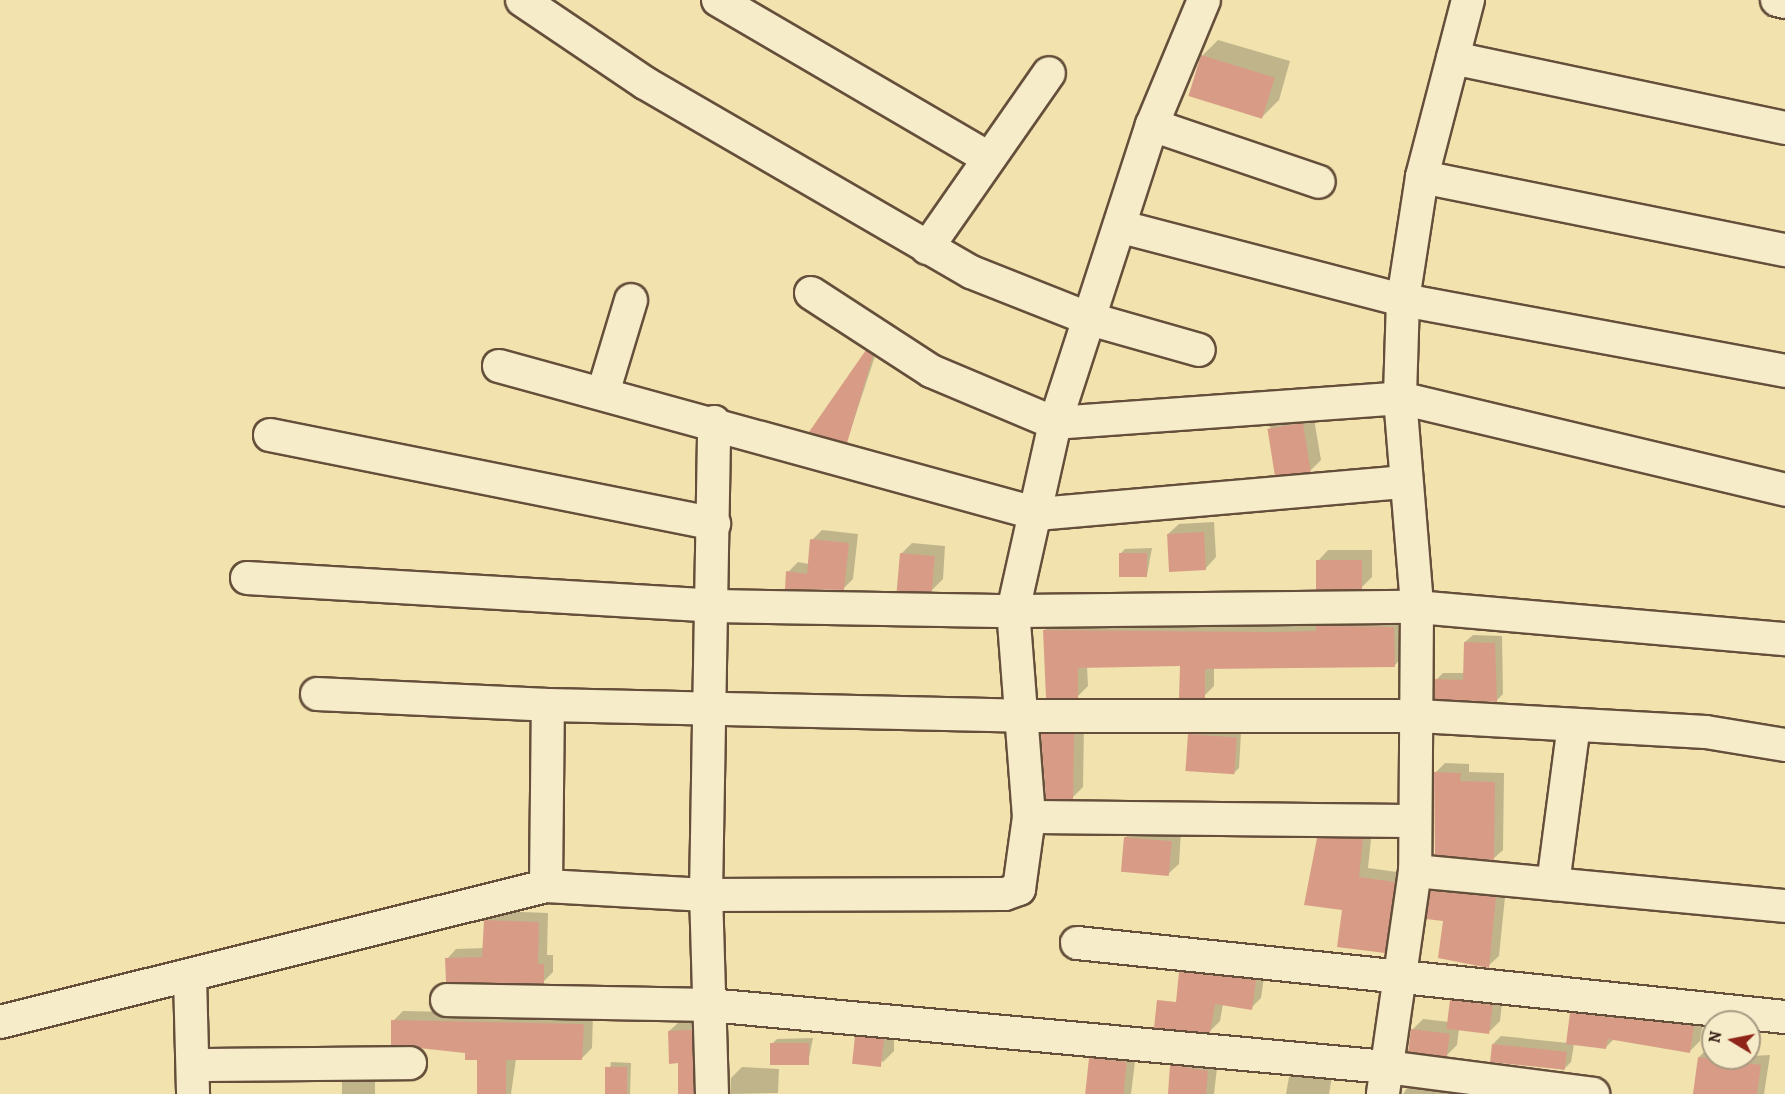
<!DOCTYPE html>
<style>
body{margin:0}
#map{position:relative;width:1785px;height:1094px;overflow:hidden;background:#f1e2ae;font-family:Alegreya,serif}
div>[style]{position:absolute}
[style*='--x']{left:calc(var(--x)*1px);top:calc(var(--y)*1px);width:calc(var(--w)*1px);rotate:calc(var(--a)*1deg)}
.shadow>*{inset:0;background:#0003}
.building>*{inset:0;background:#d89c86;transform-origin:0 0}
.roads{filter:drop-shadow(2px 0 #654f3b) drop-shadow(-2px 0 #654f3b) drop-shadow(0 2px #654f3b) drop-shadow(0 -2px #654f3b)}
.minor>*{height:32px;margin:-16px;padding:0 16px;transform-origin:16px;border-radius:16px;background:#f6ecca}
span{translate:-50% -50%;white-space:nowrap;text-align:center;line-height:1.15;-webkit-text-stroke:6px #f6ecca;paint-order:stroke}
.north{position:absolute;left:1701px;top:1010px;width:60px;height:60px;box-sizing:border-box;background:#f6ecca;border:2px solid #a99a82;border-radius:50%;rotate:280deg;font-size:16px;font-weight:700;line-height:24px;text-align:center;color:#361e15}
.north::after{content:'';display:block;margin:auto;width:21px;height:27px;background:#8f2418;clip-path:polygon(50% 0,100% 100%,50% 72%,0 100%)}
</style>
<div id="map">
<div class="shadow">
<div style="clip-path:polygon(1218px 40px,1290px 61px,1279px 100px,1263px 116px,1202px 56px)"></div>
<div style="clip-path:polygon(872px 346px,877px 350px,847px 441px,867px 351px)"></div>
<div style="clip-path:polygon(1313px 413px,1321px 460px,1310px 471px,1269px 426px,1279px 416px)"></div>
<div style="clip-path:polygon(1214px 522px,1216px 557px,1206px 568px,1168px 534px,1179px 524px)"></div>
<div style="clip-path:polygon(822px 530px,858px 534px,853px 579px,843px 589px,788px 572px,798px 562px,809px 564px,812px 540px)"></div>
<div style="clip-path:polygon(912px 543px,945px 546px,943px 579px,932px 590px,901px 554px)"></div>
<div style="clip-path:polygon(1152px 548px,1147px 575px,1120px 554px,1125px 549px)"></div>
<div style="clip-path:polygon(1328px 550px,1372px 550px,1372px 577px,1361px 588px,1318px 561px)"></div>
<div style="clip-path:polygon(1403px 617px,1404px 655px,1394px 666px,1214px 667px,1214px 686px,1204px 696px,1182px 664px,1087px 666px,1088px 686px,1078px 696px,1044px 631px,1055px 620px)"></div>
<div style="clip-path:polygon(1473px 635px,1502px 636px,1503px 694px,1496px 701px,1436px 680px,1443px 673px,1465px 673px,1465px 642px)"></div>
<div style="clip-path:polygon(1054px 724px,1084px 724px,1083px 787px,1072px 798px,1043px 735px)"></div>
<div style="clip-path:polygon(1194px 730px,1241px 733px,1239px 768px,1234px 773px,1189px 735px)"></div>
<div style="clip-path:polygon(1445px 763px,1469px 764px,1469px 772px,1504px 773px,1503px 850px,1493px 859px,1435px 773px)"></div>
<div style="clip-path:polygon(1136px 827px,1181px 831px,1179px 864px,1168px 874px,1125px 838px)"></div>
<div style="clip-path:polygon(1328px 829px,1372px 830px,1368px 868px,1404px 873px,1394px 943px,1384px 952px,1344px 909px,1319px 839px)"></div>
<div style="clip-path:polygon(1442px 881px,1506px 887px,1499px 956px,1488px 966px,1444px 919px,1432px 891px)"></div>
<div style="clip-path:polygon(495px 911px,548px 913px,547px 955px,553px 955px,553px 972px,543px 982px,447px 959px,456px 949px,484px 948px,485px 921px)"></div>
<div style="clip-path:polygon(1191px 963px,1265px 970px,1261px 998px,1251px 1008px,1223px 1004px,1220px 1021px,1210px 1031px,1181px 972px)"></div>
<div style="clip-path:polygon(1462px 990px,1503px 994px,1500px 1021px,1490px 1031px,1459px 1029px,1457px 1045px,1447px 1055px,1412px 1030px,1423px 1019px,1450px 1022px,1452px 1001px)"></div>
<div style="clip-path:polygon(1582px 1003px,1704px 1015px,1700px 1041px,1690px 1051px,1614px 1039px,1606px 1047px,1574px 1044px,1571px 1062px,1563px 1070px,1493px 1044px,1501px 1036px,1568px 1043px,1571px 1013px)"></div>
<div style="clip-path:polygon(403px 1011px,593px 1015px,592px 1048px,582px 1058px,516px 1059px,511px 1094px,478px 1094px,479px 1059px,393px 1021px)"></div>
<div style="clip-path:polygon(700px 1022px,703px 1094px,679px 1094px,679px 1062px,669px 1031px,678px 1023px)"></div>
<div style="clip-path:polygon(867px 1026px,894px 1029px,894px 1051px,883px 1062px,856px 1037px)"></div>
<div style="clip-path:polygon(813px 1038px,808px 1063px,772px 1044px,777px 1039px)"></div>
<div style="clip-path:polygon(1709px 1047px,1713px 1058px,1770px 1055px,1764px 1094px,1714px 1094px,1699px 1057px)"></div>
<div style="clip-path:polygon(1101px 1049px,1136px 1053px,1131px 1094px,1086px 1094px,1091px 1059px)"></div>
<div style="clip-path:polygon(1183px 1055px,1218px 1060px,1214px 1094px,1169px 1094px,1172px 1066px)"></div>
<div style="clip-path:polygon(611px 1062px,631px 1063px,630px 1094px,606px 1094px)"></div>
<div style="clip-path:polygon(1300px 1066px,1333px 1071px,1329px 1094px,1286px 1094px,1289px 1077px)"></div>
<div style="clip-path:polygon(742px 1067px,779px 1069px,778px 1093px,730px 1094px,731px 1078px)"></div>
<div style="clip-path:polygon(375px 1071px,375px 1094px,342px 1094px,342px 1082px,352px 1072px)"></div>
<div style="clip-path:polygon(1415px 1077px,1453px 1082px,1452px 1094px,1403px 1094px)"></div>
</div>
<div class="building">
<div style="left:1201px;top:55px;width:77px;height:43px;rotate:17deg"></div>
<div style="clip-path:polygon(866px 350px,873px 355px,847px 443px,809px 432px)"></div>
<div style="left:1303px;top:423px;width:50px;height:36px;rotate:81deg"></div>
<div style="left:1204px;top:532px;width:38px;height:37px;rotate:87deg"></div>
<div style="clip-path:polygon(810px 539px,849px 543px,844px 590px,785px 589px,786px 571px,807px 574px)"></div>
<div style="left:900px;top:553px;width:35px;height:38px;rotate:5deg"></div>
<div style="left:1119px;top:553px;width:28px;height:24px"></div>
<div style="left:1316px;top:560px;width:46px;height:30px"></div>
<div style="clip-path:polygon(1316px 626px,1394px 627px,1395px 667px,1205px 669px,1205px 698px,1179px 698px,1180px 666px,1078px 668px,1078px 698px,1046px 698px,1043px 630px,1273px 632px,1316px 631px)"></div>
<div style="clip-path:polygon(1464px 642px,1495px 643px,1497px 702px,1434px 699px,1434px 679px,1463px 680px)"></div>
<div style="clip-path:polygon(1041px 734px,1074px 734px,1073px 799px,1046px 799px)"></div>
<div style="left:1188px;top:734px;width:49px;height:37px;rotate:4deg"></div>
<div style="clip-path:polygon(1434px 772px,1461px 773px,1460px 781px,1495px 782px,1494px 860px,1435px 855px)"></div>
<div style="left:1124px;top:837px;width:48px;height:35px;rotate:5deg"></div>
<div style="clip-path:polygon(1317px 838px,1363px 838px,1359px 877px,1395px 882px,1385px 953px,1337px 947px,1342px 910px,1304px 905px)"></div>
<div style="clip-path:polygon(1430px 891px,1496px 897px,1489px 968px,1438px 958px,1443px 921px,1426px 919px)"></div>
<div style="clip-path:polygon(484px 920px,539px 922px,538px 964px,544px 964px,544px 984px,446px 982px,445px 958px,482px 957px)"></div>
<div style="clip-path:polygon(1179px 972px,1256px 980px,1252px 1010px,1215px 1004px,1210px 1033px,1154px 1028px,1157px 1000px,1176px 1002px)"></div>
<div style="left:1450px;top:1000px;width:43px;height:29px;rotate:7deg"></div>
<div style="clip-path:polygon(1570px 1013px,1694px 1026px,1690px 1053px,1608px 1039px,1606px 1049px,1566px 1044px)"></div>
<div style="clip-path:polygon(391px 1020px,584px 1024px,582px 1060px,506px 1060px,506px 1094px,477px 1094px,477px 1060px,465px 1060px,465px 1053px,391px 1045px)"></div>
<div style="left:1411px;top:1029px;width:39px;height:23px;rotate:7deg"></div>
<div style="clip-path:polygon(692px 1030px,694px 1094px,678px 1094px,678px 1063px,669px 1064px,668px 1031px)"></div>
<div style="left:855px;top:1036px;width:29px;height:28px;rotate:6deg"></div>
<div style="left:770px;top:1043px;width:39px;height:22px"></div>
<div style="left:1492px;top:1044px;width:75px;height:18px;rotate:6deg"></div>
<div style="clip-path:polygon(1698px 1057px,1761px 1065px,1757px 1094px,1693px 1094px)"></div>
<div style="left:1089px;top:1058px;width:38px;height:36px;rotate:6deg"></div>
<div style="clip-path:polygon(1170px 1065px,1208px 1071px,1206px 1094px,1168px 1094px)"></div>
<div style="left:605px;top:1067px;width:22px;height:27px"></div>
</div>
<div class="roads">
<div class="minor">
<div style="--x:522;--y:0;--w:148;--a:34"></div>
<div style="--x:645;--y:83;--w:377;--a:30.1"></div>
<div style="--x:971;--y:272;--w:128;--a:21.6"></div>
<div style="--x:1090;--y:319;--w:113;--a:15.9"></div>
<div style="--x:718;--y:0;--w:313;--a:30.3"></div>
<div style="--x:1468;--y:0;--w:183;--a:104.6"></div>
<div style="--x:1422;--y:177;--w:124;--a:98.8"></div>
<div style="--x:1403;--y:300;--w:389;--a:10.5"></div>
<div style="--x:1777;--y:0;--w:8;--a:14"></div>
<div style="--x:1453;--y:58;--w:339;--a:11.9"></div>
<div style="--x:1152;--y:125;--w:176;--a:18.8"></div>
<div style="--x:1422;--y:177;--w:370;--a:11.4"></div>
<div style="--x:1122;--y:227;--w:290;--a:14.6"></div>
<div style="--x:1403;--y:300;--w:98;--a:91.8"></div>
<div style="--x:1400;--y:398;--w:210;--a:85.3"></div>
<div style="--x:1417;--y:607;--w:264;--a:90.4"></div>
<div style="--x:1415;--y:871;--w:225;--a:98.2"></div>
<div style="--x:927;--y:248;--w:213;--a:-55.1"></div>
<div style="--x:811;--y:293;--w:143;--a:33"></div>
<div style="--x:931;--y:371;--w:134;--a:22.8"></div>
<div style="--x:1055;--y:423;--w:346;--a:-4.1"></div>
<div style="--x:1400;--y:398;--w:396;--a:13.4"></div>
<div style="--x:499;--y:366;--w:559;--a:15.35"></div>
<div style="--x:1038;--y:514;--w:367;--a:-5"></div>
<div style="--x:603;--y:393;--w:97;--a:-73.2"></div>
<div style="--x:270;--y:435;--w:453;--a:11.3"></div>
<div style="--x:247;--y:578;--w:468;--a:3.4"></div>
<div style="--x:714;--y:606;--w:299;--a:1"></div>
<div style="--x:1013;--y:611;--w:404;--a:-0.6"></div>
<div style="--x:1417;--y:607;--w:369;--a:5"></div>
<div style="--x:317;--y:694;--w:231;--a:2.7"></div>
<div style="--x:1029;--y:817;--w:385;--a:0.6"></div>
<div style="--x:1415;--y:871;--w:372;--a:5.4"></div>
<div style="--x:1553;--y:884;--w:160;--a:-82.5"></div>
<div style="--x:546;--y:886;--w:181;--a:-89.4"></div>
<div style="--x:548;--y:705;--w:475;--a:1.3"></div>
<div style="--x:1023;--y:716;--w:395;--a:0"></div>
<div style="--x:1418;--y:716;--w:288;--a:3.2"></div>
<div style="--x:1706;--y:732;--w:80;--a:9.3"></div>
<div style="--x:1077;--y:943;--w:712;--a:5.97"></div>
<div style="--x:190;--y:977;--w:117;--a:88.5"></div>
<div style="--x:447;--y:1000;--w:262;--a:1.1"></div>
<div style="--x:709;--y:1005;--w:680;--a:5.23"></div>
<div style="--x:1386;--y:1067;--w:209;--a:7.4"></div>
<div style="--x:0;--y:1022;--w:563;--a:-13.99"></div>
<div style="--x:546;--y:886;--w:160;--a:3.2"></div>
<div style="--x:706;--y:895;--w:299;--a:-0.2"></div>
<div style="--x:1005;--y:894;--w:15;--a:-20"></div>
<div style="--x:1019;--y:889;--w:73;--a:-82.1"></div>
<div style="--x:1029;--y:817;--w:207;--a:-94.4"></div>
<div style="--x:1013;--y:611;--w:193;--a:-77.4"></div>
<div style="--x:1055;--y:423;--w:313;--a:-72"></div>
<div style="--x:1152;--y:125;--w:135;--a:-67.4"></div>
<div style="--x:193;--y:1065;--w:217;--a:-0.5"></div>
<div style="--x:712;--y:1094;--w:199;--a:-91.7"></div>
<div style="--x:706;--y:895;--w:473;--a:-89"></div>
</div>
</div>
<div class="north">N</div>
</div>
